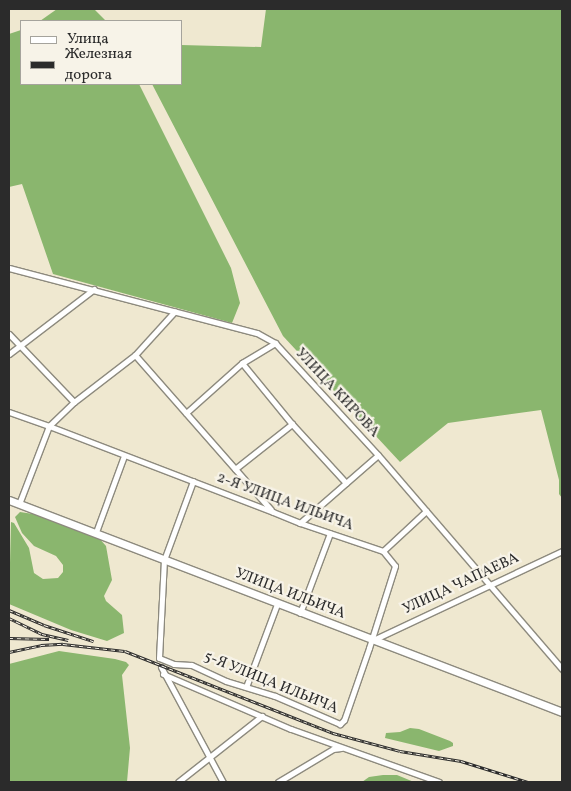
<!DOCTYPE html>
<meta charset="utf-8">
<style>
body{margin:0}
#map{position:relative;width:571px;height:791px;overflow:hidden;background:#efe8d0;font-family:Vollkorn,serif}
div>[style]{position:absolute}
[style*='--x']{left:calc(var(--x)*1px);top:calc(var(--y)*1px);width:calc(var(--w)*1px);rotate:calc(var(--a)*1deg)}
.forest>*{inset:0;background:#8ab66e}
.roads{filter:drop-shadow(1px 0 #8d8a7e) drop-shadow(-1px 0 #8d8a7e) drop-shadow(0 1px #8d8a7e) drop-shadow(0 -1px #8d8a7e)}
.minor>*{height:5px;margin:-2.5px;padding:0 2.5px;transform-origin:2.5px;border-radius:2.5px;background:#fff}
.major>*{height:7px;margin:-3.5px;padding:0 3.5px;transform-origin:3.5px;border-radius:3.5px;background:#fff}
.rail>*{height:3px;margin-top:-1.5px;transform-origin:0;background:repeating-linear-gradient(90deg,#f7f3e8 0 4px,#2b2b2b 0 8px);box-sizing:border-box;border-block:1px solid #2b2b2b}
span{translate:-50% -50%;white-space:nowrap;text-align:center;line-height:1.15;-webkit-text-stroke:4.5px #f7f3e8;paint-order:stroke}
.street-label{font-size:15px;color:#2b2b2b}
.frame{position:absolute;inset:0;border:10px solid #2b2b2b;pointer-events:none}
.legend{position:absolute;left:20px;top:20px;width:162px;height:65px;box-sizing:border-box;background:#f7f3e8;border:1px solid #a5a39c;margin:0;padding:6px 9px;list-style:none;font-size:15px;color:#2b2b2b}
.legend li{display:flex;align-items:center;gap:10px;height:25px}
.legend b{width:25px;border:1px solid #a5a39c}
</style>
<div id="map">
<div class="forest">
<div style="clip-path:polygon(57px 9px,94px 9px,106px 21px,40px 21px)"></div>
<div style="clip-path:polygon(266px 9px,562px 9px,562px 498px,559px 494px,559px 480px,541px 410px,448px 423px,400px 462px,283px 336px,152px 84px,181px 84px,181px 45px,261px 47px)"></div>
<div style="clip-path:polygon(21px 30px,21px 84px,139px 84px,231px 268px,240px 303px,232px 323px,53px 274px,22px 184px,9px 187px,9px 34px)"></div>
<div style="clip-path:polygon(20px 512px,33px 514px,98px 537px,106px 546px,112px 580px,104px 596px,106px 601px,122px 615px,124px 633px,107px 641px,71px 630px,9px 604px,11px 522px,14px 523px,29px 548px,34px 573px,43px 579px,58px 578px,63px 572px,63px 565px,56px 556px,34px 546px,22px 533px,15px 517px)"></div>
<div style="clip-path:polygon(59px 651px,115px 659px,126px 662px,129px 665px,122px 675px,130px 748px,127px 782px,9px 782px,9px 664px)"></div>
<div style="clip-path:polygon(410px 728px,419px 729px,450px 741px,453px 743px,453px 746px,439px 751px,385px 738px,386px 733px,400px 732px)"></div>
<div style="clip-path:polygon(383px 775px,397px 775px,414px 782px,362px 782px,369px 777px)"></div>
</div>
<div class="roads">
<div class="minor">
<div style="--x:9;--y:268;--w:256;--a:14.7"></div>
<div style="--x:257;--y:333;--w:21;--a:29"></div>
<div style="--x:275;--y:343;--w:152;--a:47.4"></div>
<div style="--x:378;--y:455;--w:282;--a:49.3"></div>
<div style="--x:9;--y:334;--w:94;--a:46.3"></div>
<div style="--x:9;--y:354;--w:107;--a:-37.4"></div>
<div style="--x:135;--y:355;--w:206;--a:48.7"></div>
<div style="--x:242;--y:363;--w:79;--a:50.7"></div>
<div style="--x:292;--y:424;--w:80;--a:47.5"></div>
<div style="--x:9;--y:412;--w:42;--a:19.3"></div>
<div style="--x:49;--y:426;--w:240;--a:21"></div>
<div style="--x:273;--y:512;--w:29;--a:22"></div>
<div style="--x:300;--y:523;--w:88;--a:18.6"></div>
<div style="--x:383;--y:551;--w:19;--a:51"></div>
<div style="--x:395;--y:566;--w:86;--a:107.6"></div>
<div style="--x:369;--y:648;--w:76;--a:109.1"></div>
<div style="--x:344;--y:720;--w:6;--a:135"></div>
<div style="--x:340;--y:724;--w:71;--a:-156.7"></div>
<div style="--x:275;--y:696;--w:51;--a:-163"></div>
<div style="--x:226;--y:681;--w:38;--a:-155"></div>
<div style="--x:191;--y:665;--w:17;--a:-177"></div>
<div style="--x:174;--y:664;--w:16;--a:-158"></div>
<div style="--x:159;--y:658;--w:98;--a:-87.1"></div>
<div style="--x:164;--y:560;--w:84;--a:-69.8"></div>
<div style="--x:186;--y:413;--w:75;--a:-41.8"></div>
<div style="--x:242;--y:363;--w:39;--a:-31"></div>
<div style="--x:235;--y:469;--w:73;--a:-38.3"></div>
<div style="--x:19;--y:504;--w:84;--a:-69"></div>
<div style="--x:49;--y:426;--w:35;--a:-44"></div>
<div style="--x:74;--y:402;--w:77;--a:-37.6"></div>
<div style="--x:135;--y:355;--w:59;--a:-47.7"></div>
<div style="--x:300;--y:523;--w:103;--a:-41.1"></div>
<div style="--x:96;--y:532;--w:81;--a:-69.8"></div>
<div style="--x:383;--y:551;--w:59;--a:-42.9"></div>
<div style="--x:300;--y:613;--w:85;--a:-69.4"></div>
<div style="--x:373;--y:640;--w:209;--a:-25.2"></div>
<div style="--x:161;--y:667;--w:131;--a:61.7"></div>
<div style="--x:163;--y:674;--w:139;--a:23.3"></div>
<div style="--x:291;--y:729;--w:157;--a:19.7"></div>
<div style="--x:246;--y:687;--w:89;--a:-69.5"></div>
<div style="--x:178;--y:782;--w:107;--a:-38.2"></div>
<div style="--x:278;--y:782;--w:64;--a:-31"></div>
<div style="--x:333;--y:749;--w:8;--a:-7"></div>
</div>
<div class="major">
<div style="--x:9;--y:500;--w:592;--a:20.97"></div>
</div>
</div>
<div class="rail">
<div style="--x:9;--y:610;--w:38;--a:23"></div>
<div style="--x:44;--y:625;--w:52;--a:18.1"></div>
<div style="--x:9;--y:618;--w:37;--a:26"></div>
<div style="--x:42;--y:634;--w:27;--a:13"></div>
<div style="--x:9;--y:638;--w:40;--a:1.4"></div>
<div style="--x:9;--y:652;--w:33;--a:-12"></div>
<div style="--x:41;--y:645;--w:22;--a:-3"></div>
<div style="--x:63;--y:644;--w:62;--a:6.4"></div>
<div style="--x:125;--y:651;--w:224;--a:21.5"></div>
<div style="--x:333;--y:733;--w:69;--a:15"></div>
<div style="--x:400;--y:751;--w:62;--a:9.3"></div>
<div style="--x:461;--y:761;--w:70;--a:17.4"></div>
</div>
<div class="street-label">
<span style="left:337px;top:393px;rotate:47deg">УЛИЦА КИРОВА</span>
<span style="left:285px;top:502px;rotate:20deg">2-Я УЛИЦА ИЛЬИЧА</span>
<span style="left:461px;top:584px;rotate:-25deg">УЛИЦА ЧАПАЕВА</span>
<span style="left:290px;top:594px;rotate:21deg">УЛИЦА ИЛЬИЧА</span>
<span style="left:271px;top:683px;rotate:22deg">5-Я УЛИЦА ИЛЬИЧА</span>
</div>
<div class="frame"></div>
<ul class="legend">
<li><b style="height:6px;background:#fff"></b>Улица</li>
<li><b style="height:6px;background:#2b2b2b"></b>Железная дорога</li>
</ul>
</div>
